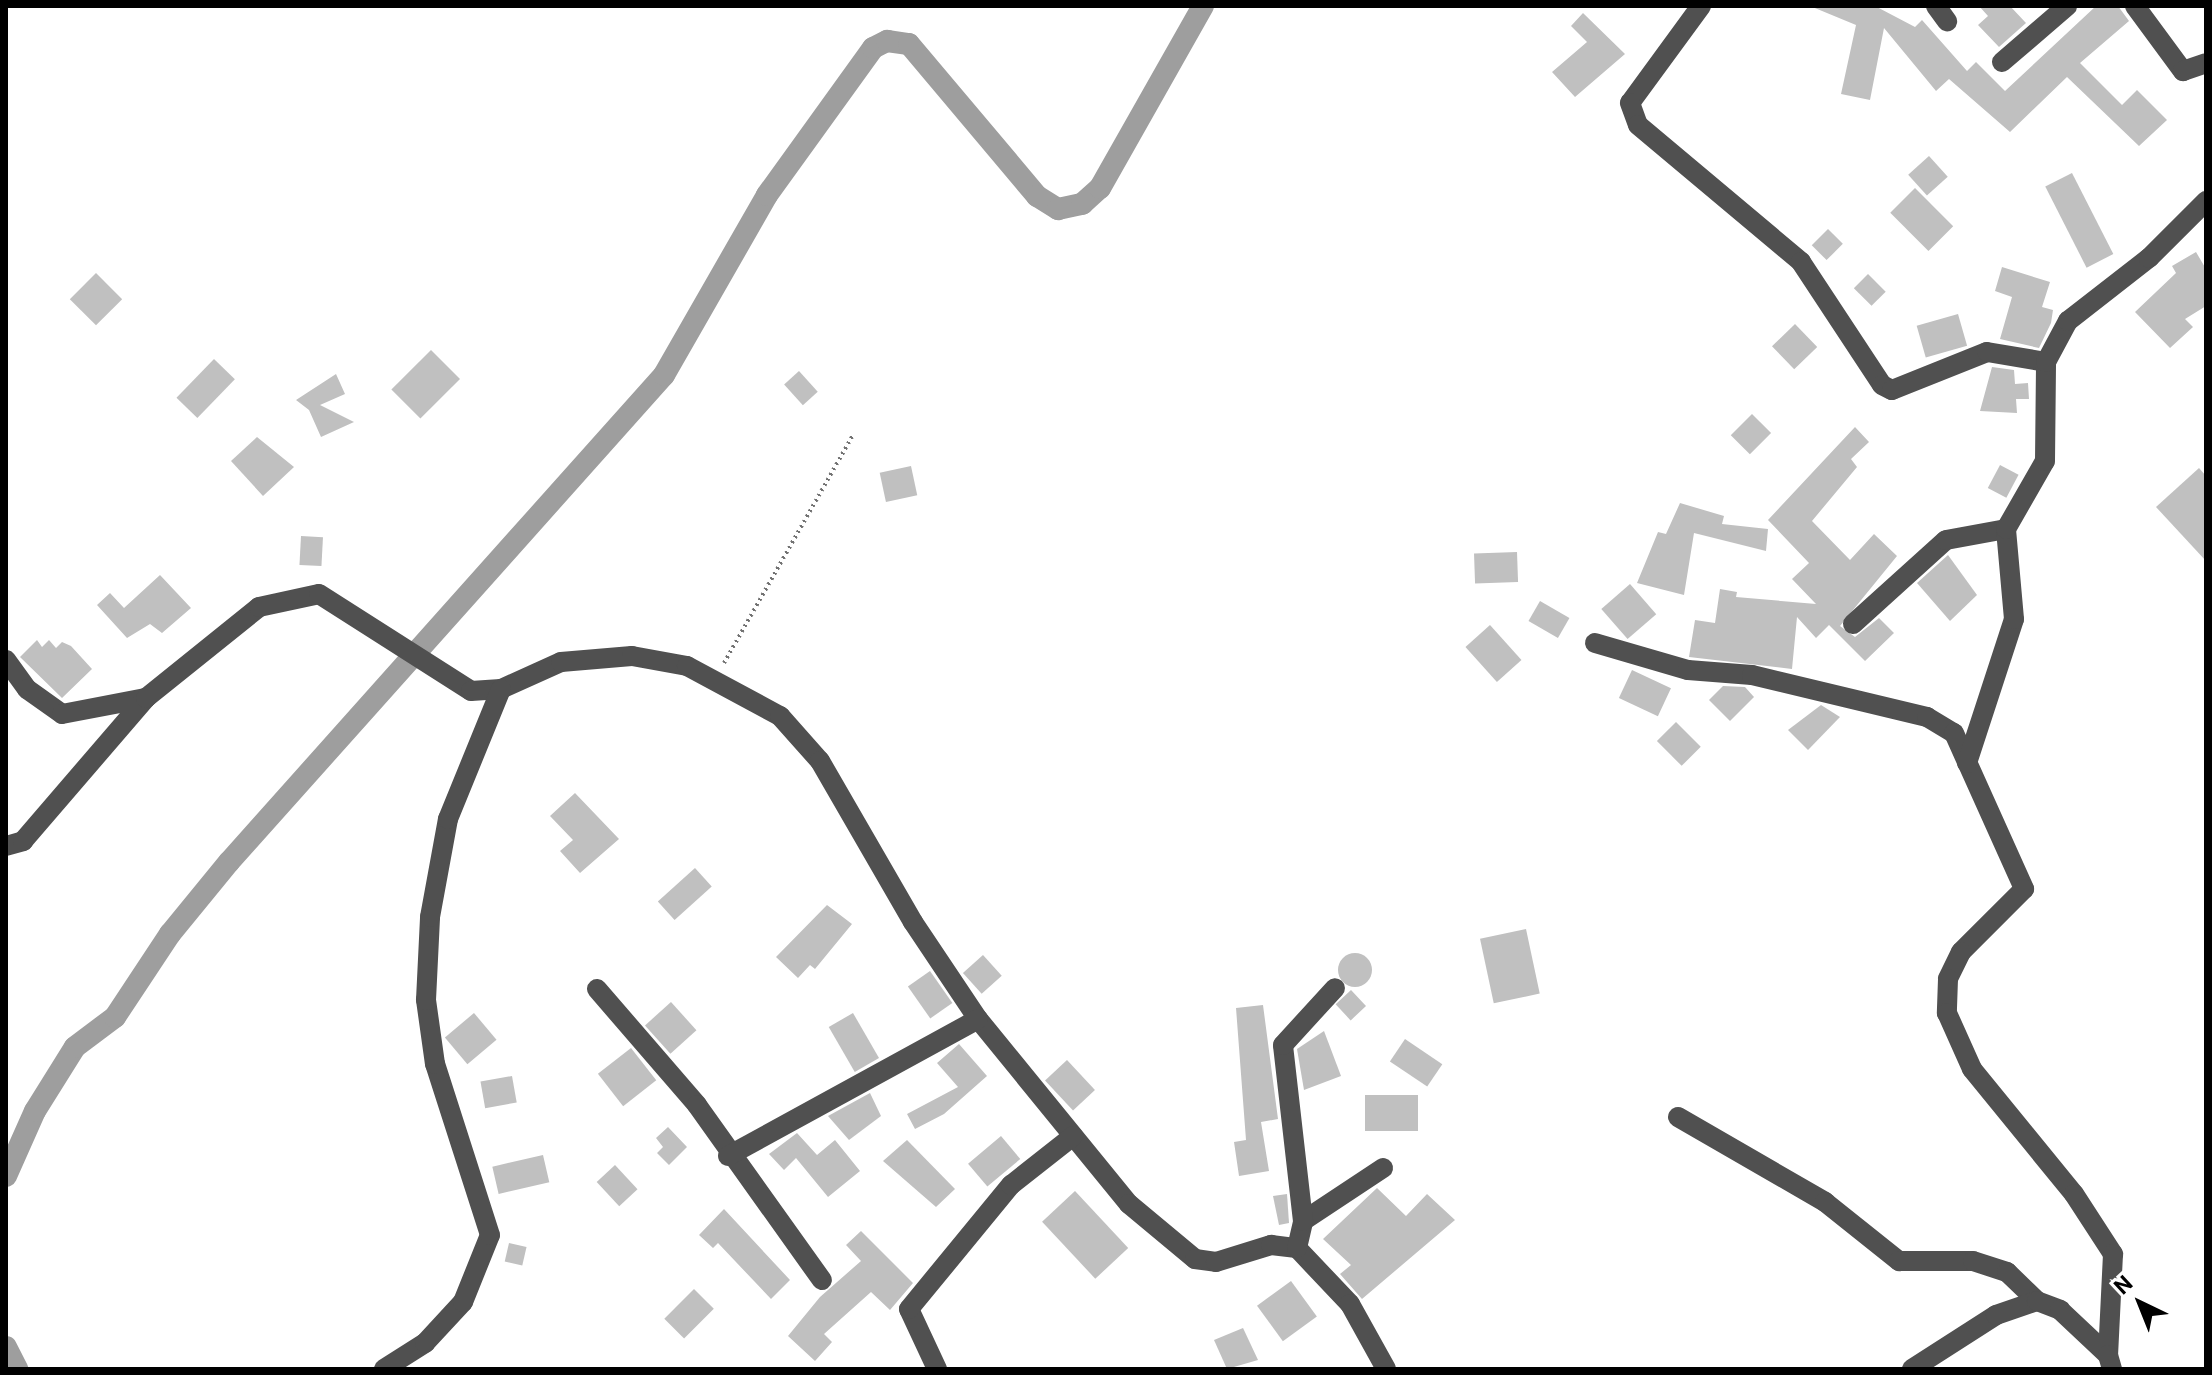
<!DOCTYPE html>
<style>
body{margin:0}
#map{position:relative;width:2212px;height:1375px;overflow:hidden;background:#fff;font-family:Roboto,sans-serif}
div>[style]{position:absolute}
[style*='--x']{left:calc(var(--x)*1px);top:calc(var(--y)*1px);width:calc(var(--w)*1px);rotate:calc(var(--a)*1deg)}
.canal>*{height:22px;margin:-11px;padding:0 11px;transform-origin:11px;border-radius:11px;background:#9e9e9e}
.building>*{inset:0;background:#c0c0c0;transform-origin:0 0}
.round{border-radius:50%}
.path>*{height:4px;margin-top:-2px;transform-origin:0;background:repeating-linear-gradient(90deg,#727272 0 2px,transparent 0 6px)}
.minor>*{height:20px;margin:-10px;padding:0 10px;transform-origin:10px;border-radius:10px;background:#505050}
span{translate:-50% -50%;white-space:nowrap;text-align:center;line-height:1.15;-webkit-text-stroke:7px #fff;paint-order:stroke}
.frame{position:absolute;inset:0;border:8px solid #000;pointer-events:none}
.north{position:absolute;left:2100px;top:1263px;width:80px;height:80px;-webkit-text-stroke:6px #fff;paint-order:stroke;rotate:317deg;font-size:22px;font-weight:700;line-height:32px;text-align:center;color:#000}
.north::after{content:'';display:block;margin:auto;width:28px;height:36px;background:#000;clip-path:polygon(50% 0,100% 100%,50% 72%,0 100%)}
</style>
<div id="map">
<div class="canal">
<div style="--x:6;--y:1176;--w:71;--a:-66"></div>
<div style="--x:35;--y:1111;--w:75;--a:-58"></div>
<div style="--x:75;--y:1047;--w:50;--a:-36.9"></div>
<div style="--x:115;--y:1017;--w:100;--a:-56.5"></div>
<div style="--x:170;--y:934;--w:93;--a:-50.7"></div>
<div style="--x:229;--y:862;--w:653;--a:-48.23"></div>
<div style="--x:664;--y:375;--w:207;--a:-60.2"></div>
<div style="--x:767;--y:195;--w:181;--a:-54.2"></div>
<div style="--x:873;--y:48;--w:16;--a:-27"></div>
<div style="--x:887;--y:41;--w:22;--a:8"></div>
<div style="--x:909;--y:44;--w:199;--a:49.9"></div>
<div style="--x:1037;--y:196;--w:25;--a:32"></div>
<div style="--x:1058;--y:209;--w:25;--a:-12"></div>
<div style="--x:1082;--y:204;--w:24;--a:-42"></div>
<div style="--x:1100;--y:188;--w:209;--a:-60.5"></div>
<div style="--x:6;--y:1347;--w:25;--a:63"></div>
</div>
<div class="building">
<div style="clip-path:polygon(1810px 6px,1875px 6px,1915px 27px,1922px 20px,1967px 71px,1976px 62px,2005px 91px,2096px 6px,2118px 6px,2129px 21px,2080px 63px,2122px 105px,2137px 90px,2167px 120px,2139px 146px,2067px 77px,2010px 132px,1949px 79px,1936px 91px,1884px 28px,1870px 100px,1841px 94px,1856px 25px)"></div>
<div style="clip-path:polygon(1979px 6px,2010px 6px,2026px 23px,1999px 47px,1978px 25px,1988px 16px)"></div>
<div style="clip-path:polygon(1583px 13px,1625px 54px,1575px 97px,1552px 72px,1587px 42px,1571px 26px)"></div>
<div style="left:1929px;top:156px;width:28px;height:28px;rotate:48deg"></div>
<div style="left:2072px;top:173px;width:91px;height:30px;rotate:63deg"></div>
<div style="left:1915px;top:188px;width:54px;height:35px;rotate:45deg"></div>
<div style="left:1828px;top:229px;width:21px;height:23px;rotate:45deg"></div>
<div style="clip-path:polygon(2196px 252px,2206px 269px,2206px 306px,2185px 319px,2193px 327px,2170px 348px,2135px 312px,2176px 273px,2172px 266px)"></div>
<div style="clip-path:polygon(2002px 267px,2050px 282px,2042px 307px,2053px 310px,2051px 323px,2039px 348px,2000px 339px,2012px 297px,1995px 291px)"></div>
<div style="left:96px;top:273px;width:37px;height:37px;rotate:45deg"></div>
<div style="left:1868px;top:274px;width:25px;height:20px;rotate:45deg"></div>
<div style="left:1958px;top:314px;width:33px;height:43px;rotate:74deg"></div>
<div style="left:1795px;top:324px;width:32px;height:32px;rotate:46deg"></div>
<div style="left:431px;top:350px;width:41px;height:56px;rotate:45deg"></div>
<div style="left:214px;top:359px;width:29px;height:54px;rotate:44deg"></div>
<div style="clip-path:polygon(1992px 367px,2014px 370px,2015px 384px,2028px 383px,2029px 399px,2016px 399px,2017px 413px,1980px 411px)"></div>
<div style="left:799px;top:371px;width:28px;height:20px;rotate:48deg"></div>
<div style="clip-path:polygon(336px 374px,345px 394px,320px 405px,354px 422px,321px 437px,309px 410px,296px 400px)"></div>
<div style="left:1752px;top:414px;width:27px;height:30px;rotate:45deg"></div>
<div style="clip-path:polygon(1855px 427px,1869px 442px,1851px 459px,1857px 467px,1812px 521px,1850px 560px,1874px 534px,1897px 556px,1840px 626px,1855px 637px,1879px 618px,1894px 633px,1865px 661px,1829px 625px,1816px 638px,1797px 617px,1792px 669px,1689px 657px,1695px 620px,1715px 623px,1720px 589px,1737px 592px,1736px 597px,1816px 604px,1792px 579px,1809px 563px,1768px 520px)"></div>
<div style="clip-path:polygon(257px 437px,294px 467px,263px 496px,231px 461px)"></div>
<div style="left:2000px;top:465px;width:21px;height:26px;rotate:28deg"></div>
<div style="left:911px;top:466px;width:30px;height:32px;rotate:78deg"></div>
<div style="clip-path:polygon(2199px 468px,2206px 476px,2206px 561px,2156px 507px)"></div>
<div style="clip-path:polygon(1680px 503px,1724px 516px,1722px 524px,1768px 529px,1766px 551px,1694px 533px,1684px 595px,1637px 583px,1658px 532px,1666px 534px)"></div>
<div style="left:301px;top:536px;width:22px;height:29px;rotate:3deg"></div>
<div style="left:1517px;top:552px;width:30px;height:43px;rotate:88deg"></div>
<div style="clip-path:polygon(1948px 555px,1977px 595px,1950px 621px,1917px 583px)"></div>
<div style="clip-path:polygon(160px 575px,191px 608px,162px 633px,150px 624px,127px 638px,97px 605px,110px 593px,124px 608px)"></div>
<div style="left:1630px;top:584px;width:40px;height:38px;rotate:49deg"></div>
<div style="left:1540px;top:601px;width:34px;height:23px;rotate:30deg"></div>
<div style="left:1490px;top:625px;width:47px;height:33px;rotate:48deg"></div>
<div style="clip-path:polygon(37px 640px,42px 647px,49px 640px,56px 648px,62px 642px,71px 646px,92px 669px,62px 698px,20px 657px)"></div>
<div style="left:1632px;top:670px;width:43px;height:31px;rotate:25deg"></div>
<div style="clip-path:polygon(1723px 686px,1745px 687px,1754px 697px,1730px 721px,1709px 700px)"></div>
<div style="clip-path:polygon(1821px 705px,1840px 717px,1808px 750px,1788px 730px)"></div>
<div style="left:1676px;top:722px;width:35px;height:27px;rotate:45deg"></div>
<div style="clip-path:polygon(575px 793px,619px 839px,580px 873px,560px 851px,573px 840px,550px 816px)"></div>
<div style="left:695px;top:868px;width:25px;height:50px;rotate:48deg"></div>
<div style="clip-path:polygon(827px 905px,852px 924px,815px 969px,810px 965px,798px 978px,776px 957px)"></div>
<div style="left:1526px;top:929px;width:66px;height:47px;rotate:78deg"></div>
<div class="round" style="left:1338px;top:953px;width:34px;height:34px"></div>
<div style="left:983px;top:955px;width:28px;height:27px;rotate:48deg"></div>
<div style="left:930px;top:971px;width:39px;height:27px;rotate:55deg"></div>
<div style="left:1351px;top:990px;width:22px;height:21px;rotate:47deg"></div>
<div style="left:671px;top:1002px;width:38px;height:35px;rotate:48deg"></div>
<div style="clip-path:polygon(1263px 1005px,1278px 1119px,1261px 1122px,1269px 1171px,1239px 1176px,1234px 1142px,1246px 1140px,1236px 1008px)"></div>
<div style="left:474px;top:1013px;width:35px;height:38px;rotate:50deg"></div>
<div style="left:853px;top:1013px;width:52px;height:28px;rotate:60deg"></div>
<div style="clip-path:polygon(1324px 1031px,1341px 1076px,1304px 1090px,1297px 1049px)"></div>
<div style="left:1405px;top:1039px;width:45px;height:27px;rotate:34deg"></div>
<div style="clip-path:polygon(959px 1044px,987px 1076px,944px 1114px,915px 1129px,907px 1114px,958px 1087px,937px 1063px)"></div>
<div style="left:631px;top:1048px;width:41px;height:42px;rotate:52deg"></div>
<div style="left:1067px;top:1060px;width:41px;height:30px;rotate:47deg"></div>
<div style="left:512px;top:1076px;width:27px;height:32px;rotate:80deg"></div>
<div style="clip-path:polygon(870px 1093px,881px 1116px,849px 1140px,828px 1116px)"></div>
<div style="left:1365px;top:1095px;width:53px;height:36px"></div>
<div style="clip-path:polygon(668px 1127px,687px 1147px,669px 1165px,657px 1153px,663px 1147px,656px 1138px)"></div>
<div style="clip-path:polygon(797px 1133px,817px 1155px,835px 1140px,860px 1171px,828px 1197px,796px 1158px,784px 1170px,769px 1154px)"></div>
<div style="left:1001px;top:1136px;width:30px;height:43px;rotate:50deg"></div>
<div style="clip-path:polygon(907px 1140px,955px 1189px,936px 1207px,883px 1161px)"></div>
<div style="left:543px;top:1155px;width:28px;height:52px;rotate:77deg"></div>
<div style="left:615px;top:1165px;width:33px;height:25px;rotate:47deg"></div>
<div style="clip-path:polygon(1377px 1188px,1406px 1216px,1427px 1194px,1455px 1220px,1362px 1299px,1340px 1274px,1351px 1265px,1323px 1239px)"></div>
<div style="left:1075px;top:1191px;width:78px;height:45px;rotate:47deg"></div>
<div style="clip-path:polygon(1287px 1194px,1289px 1223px,1279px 1225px,1273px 1196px)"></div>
<div style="clip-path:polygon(724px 1209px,790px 1280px,771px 1299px,718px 1243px,713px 1248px,699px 1235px)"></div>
<div style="clip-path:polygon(861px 1231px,913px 1283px,890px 1310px,871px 1292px,824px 1334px,832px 1342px,815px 1361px,788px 1336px,820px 1297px,861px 1261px,846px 1245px)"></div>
<div style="left:509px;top:1243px;width:18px;height:19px;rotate:13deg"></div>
<div style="left:1291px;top:1281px;width:44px;height:42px;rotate:54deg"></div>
<div style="left:694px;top:1289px;width:28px;height:42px;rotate:45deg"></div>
<div style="clip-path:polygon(1243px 1328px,1258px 1360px,1227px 1369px,1214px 1340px)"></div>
</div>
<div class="path">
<div style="--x:724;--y:663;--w:262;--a:-60.5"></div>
</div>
<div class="minor">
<div style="--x:1701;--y:6;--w:120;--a:126.2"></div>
<div style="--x:1630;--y:103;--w:23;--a:70"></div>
<div style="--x:1638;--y:125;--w:213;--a:40"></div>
<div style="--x:1801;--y:262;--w:147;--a:56.6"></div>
<div style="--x:1882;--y:385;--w:11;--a:27"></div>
<div style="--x:1892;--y:390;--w:102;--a:-21.8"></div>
<div style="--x:1987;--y:352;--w:60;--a:9.6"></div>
<div style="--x:1936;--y:6;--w:19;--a:54"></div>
<div style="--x:2135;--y:6;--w:81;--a:53.6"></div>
<div style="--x:2183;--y:71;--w:24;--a:-19"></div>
<div style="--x:2002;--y:62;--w:86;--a:-40.7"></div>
<div style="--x:1853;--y:624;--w:125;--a:-42.1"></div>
<div style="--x:1946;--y:540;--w:61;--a:-10.4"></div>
<div style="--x:1595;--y:643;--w:97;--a:16.2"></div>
<div style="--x:1688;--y:670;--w:64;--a:4.5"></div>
<div style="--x:1752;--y:675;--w:180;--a:13.5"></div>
<div style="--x:1927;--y:717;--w:31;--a:31"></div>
<div style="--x:1954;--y:733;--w:171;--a:65.8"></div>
<div style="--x:2024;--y:889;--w:89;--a:135"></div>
<div style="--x:1961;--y:952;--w:30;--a:116"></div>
<div style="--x:1948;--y:979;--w:34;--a:92"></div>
<div style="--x:1947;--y:1013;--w:61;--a:65.9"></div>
<div style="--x:1972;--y:1069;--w:161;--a:50.8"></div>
<div style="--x:2074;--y:1194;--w:72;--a:57"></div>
<div style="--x:2113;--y:1254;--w:101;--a:92.8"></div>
<div style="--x:6;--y:660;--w:36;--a:54"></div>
<div style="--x:27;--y:689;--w:43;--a:35.5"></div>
<div style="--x:62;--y:714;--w:86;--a:-10.8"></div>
<div style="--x:1967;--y:763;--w:151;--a:-71.9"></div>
<div style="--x:2014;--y:619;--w:90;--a:-95.1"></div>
<div style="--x:2006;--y:529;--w:78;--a:-60.2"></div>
<div style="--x:2045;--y:461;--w:99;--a:-89.4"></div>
<div style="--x:2046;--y:362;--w:47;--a:-61.8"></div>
<div style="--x:2068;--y:321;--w:103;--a:-37.9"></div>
<div style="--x:2149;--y:258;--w:81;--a:-45"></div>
<div style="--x:6;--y:846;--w:18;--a:-16"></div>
<div style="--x:23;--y:841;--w:189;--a:-49.3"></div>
<div style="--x:146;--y:698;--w:145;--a:-38.8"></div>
<div style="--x:259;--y:607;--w:61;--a:-12.2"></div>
<div style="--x:319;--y:594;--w:180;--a:32.5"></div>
<div style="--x:471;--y:691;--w:30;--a:-4"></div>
<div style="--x:501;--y:689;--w:66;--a:-24.2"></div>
<div style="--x:561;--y:662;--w:71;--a:-4.8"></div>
<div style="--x:632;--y:656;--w:56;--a:10.3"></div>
<div style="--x:687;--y:666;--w:106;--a:28.3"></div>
<div style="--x:780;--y:716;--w:60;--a:48.4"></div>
<div style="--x:820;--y:761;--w:186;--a:60"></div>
<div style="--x:913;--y:922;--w:117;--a:56.2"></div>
<div style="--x:978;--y:1019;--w:239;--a:50.8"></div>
<div style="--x:1129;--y:1204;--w:86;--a:39.8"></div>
<div style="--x:1195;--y:1259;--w:21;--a:8"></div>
<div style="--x:1216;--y:1262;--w:58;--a:-17.2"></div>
<div style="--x:1271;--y:1245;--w:26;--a:7"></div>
<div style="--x:1297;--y:1248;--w:77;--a:46.6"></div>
<div style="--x:1350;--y:1304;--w:74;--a:61"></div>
<div style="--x:597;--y:989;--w:153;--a:49.2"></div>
<div style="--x:697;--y:1105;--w:215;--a:54.5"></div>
<div style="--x:1678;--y:1117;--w:170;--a:30"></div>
<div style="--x:1825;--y:1202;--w:95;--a:38.6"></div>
<div style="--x:1899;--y:1261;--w:74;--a:0"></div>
<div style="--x:1973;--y:1261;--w:36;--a:18"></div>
<div style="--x:2007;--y:1272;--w:42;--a:44"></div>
<div style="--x:728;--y:1156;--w:285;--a:-28.7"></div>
<div style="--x:1303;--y:1221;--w:96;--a:-33.5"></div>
<div style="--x:1297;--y:1248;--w:28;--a:-77"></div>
<div style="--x:1303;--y:1221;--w:177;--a:-96.5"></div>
<div style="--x:1283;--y:1045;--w:77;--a:-47.6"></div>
<div style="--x:384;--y:1369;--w:49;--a:-32.4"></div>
<div style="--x:425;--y:1343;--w:56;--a:-47.2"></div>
<div style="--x:463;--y:1302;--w:72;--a:-68.1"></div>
<div style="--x:490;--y:1235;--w:180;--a:-107.8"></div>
<div style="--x:435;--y:1064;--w:65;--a:-98"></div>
<div style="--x:426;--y:1000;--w:83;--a:-87.2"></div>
<div style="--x:430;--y:917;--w:100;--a:-79.6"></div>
<div style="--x:448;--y:819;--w:140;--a:-67.8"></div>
<div style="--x:937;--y:1369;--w:66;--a:-115"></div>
<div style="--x:909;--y:1309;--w:161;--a:-50.6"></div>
<div style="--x:1011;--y:1185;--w:79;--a:-38.3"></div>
<div style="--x:1912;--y:1369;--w:100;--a:-32.7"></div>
<div style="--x:1996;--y:1315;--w:43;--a:-18.9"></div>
<div style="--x:2037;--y:1301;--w:25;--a:21"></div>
<div style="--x:2060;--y:1310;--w:66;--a:43.2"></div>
<div style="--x:2108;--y:1355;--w:15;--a:74"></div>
</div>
<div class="frame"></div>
<div class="north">N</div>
</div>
